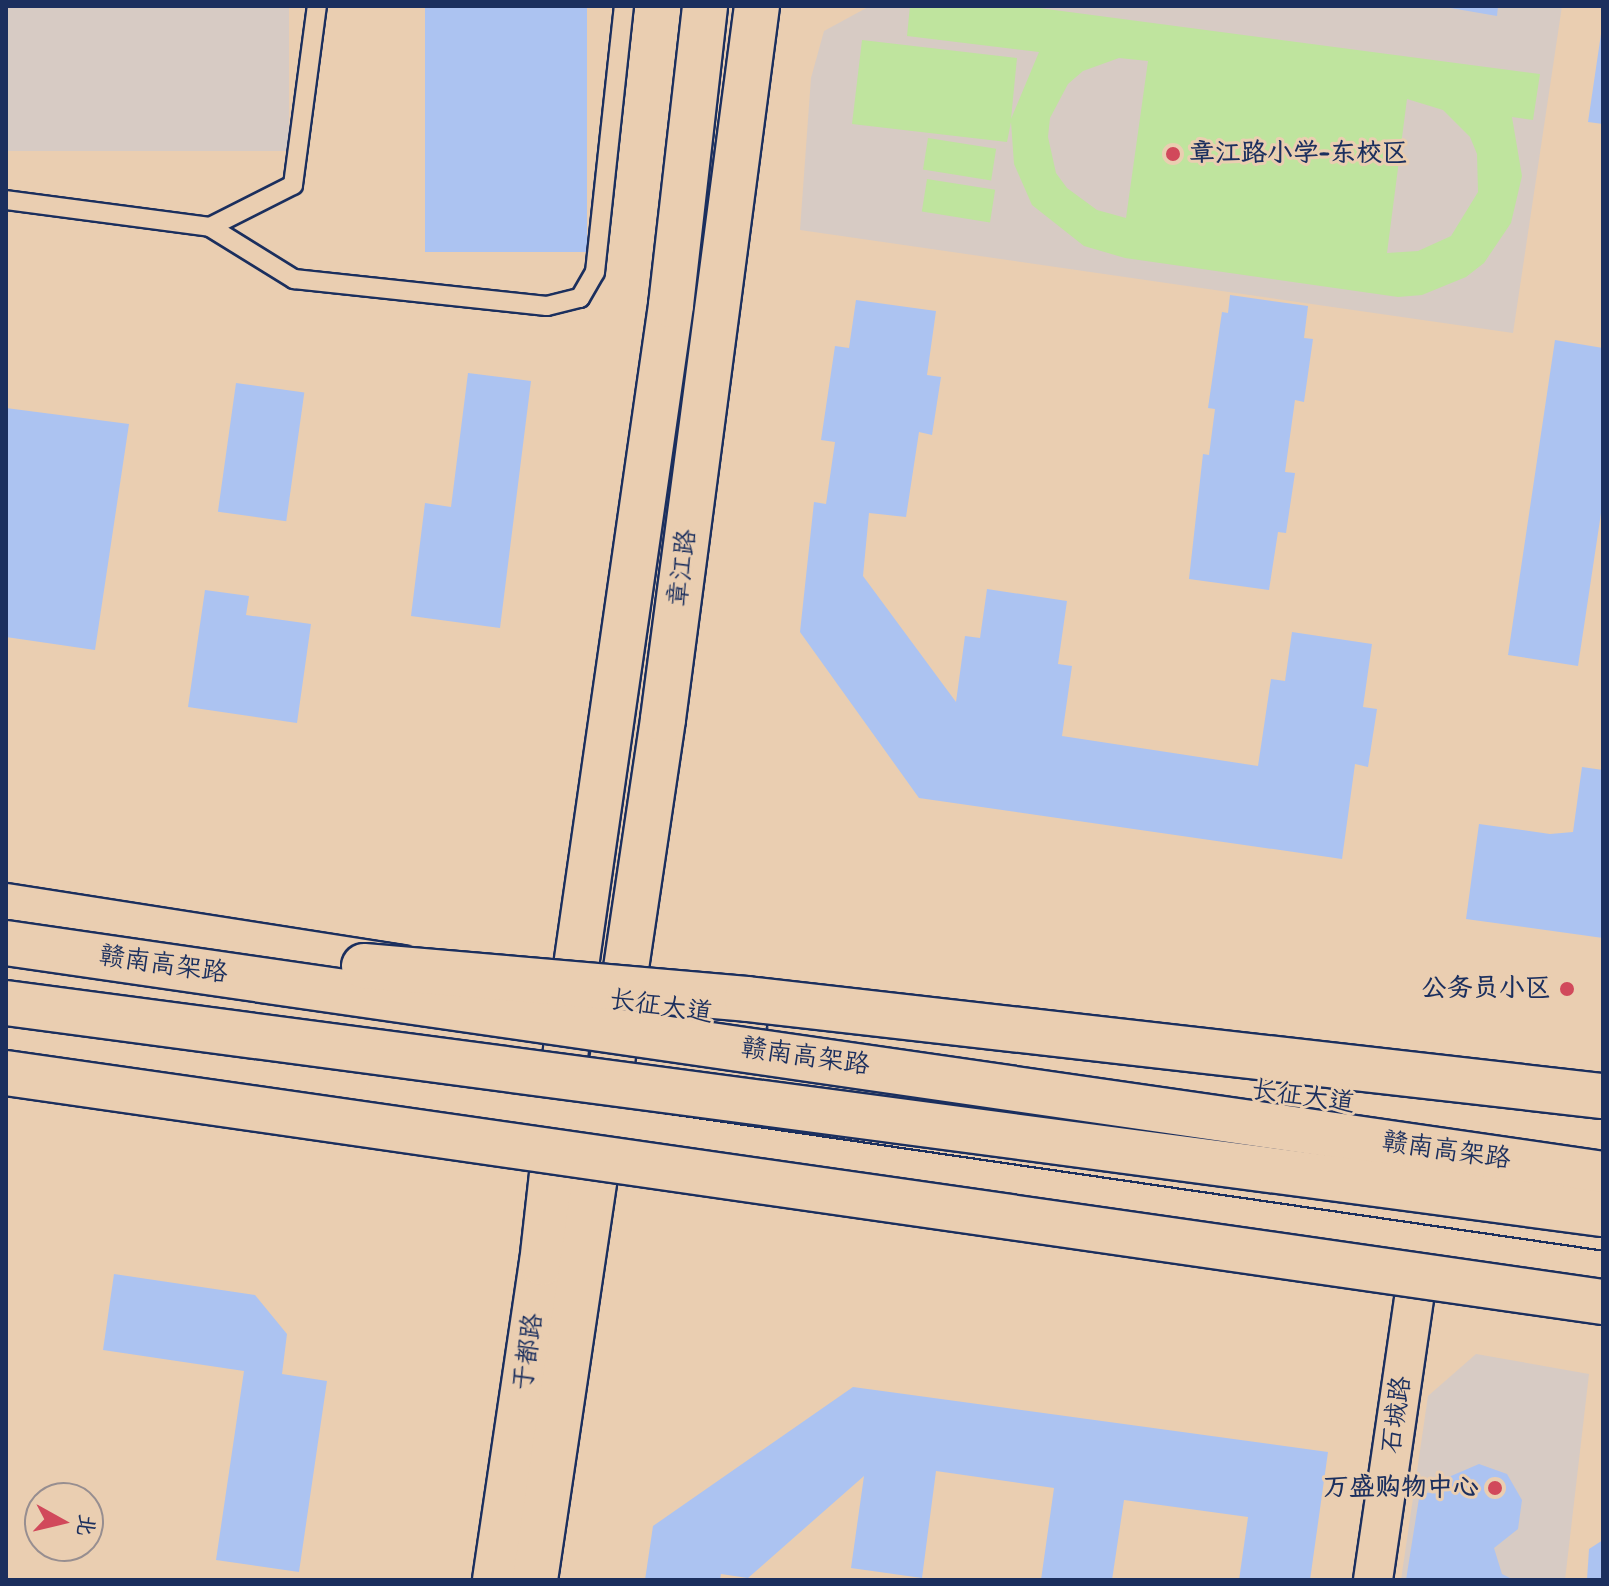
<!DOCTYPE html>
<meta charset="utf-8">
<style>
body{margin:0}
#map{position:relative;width:1609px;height:1586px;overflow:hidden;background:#eaceb1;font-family:Pangolin,"LXGW WenKai TC",sans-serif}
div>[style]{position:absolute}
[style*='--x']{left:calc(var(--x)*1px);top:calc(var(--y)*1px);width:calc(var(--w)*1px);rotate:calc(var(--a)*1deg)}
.built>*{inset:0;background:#d7cbc4;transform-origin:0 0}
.green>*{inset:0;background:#bfe49e;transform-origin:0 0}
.building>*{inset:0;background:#acc3f1;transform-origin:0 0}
.roads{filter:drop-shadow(2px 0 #1b2f5e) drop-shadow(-2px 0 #1b2f5e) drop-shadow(0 2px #1b2f5e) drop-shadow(0 -2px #1b2f5e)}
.service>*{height:18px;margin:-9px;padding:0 9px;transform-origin:9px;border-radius:9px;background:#eaceb1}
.minor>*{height:38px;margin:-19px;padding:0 19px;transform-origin:19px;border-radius:19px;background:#eaceb1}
.secondary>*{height:44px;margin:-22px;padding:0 22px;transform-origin:22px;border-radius:22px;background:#eaceb1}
.primary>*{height:44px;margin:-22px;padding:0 22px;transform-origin:22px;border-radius:22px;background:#eaceb1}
.bridges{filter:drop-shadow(2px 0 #1b2f5e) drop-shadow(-2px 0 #1b2f5e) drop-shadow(0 2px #1b2f5e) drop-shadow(0 -2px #1b2f5e)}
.trunk-bridge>*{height:44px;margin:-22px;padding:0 22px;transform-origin:22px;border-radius:22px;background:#eaceb1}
.dots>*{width:22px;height:22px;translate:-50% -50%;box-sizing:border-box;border:4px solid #eaceb1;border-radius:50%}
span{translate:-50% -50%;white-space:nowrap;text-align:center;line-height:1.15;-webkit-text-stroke:6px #eaceb1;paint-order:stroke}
.poi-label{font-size:26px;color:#1b2f5e;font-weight:700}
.left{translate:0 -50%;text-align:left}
.right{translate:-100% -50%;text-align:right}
.street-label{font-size:26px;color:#1b2f5e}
.frame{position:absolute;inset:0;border:8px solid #1b2f5e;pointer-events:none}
.north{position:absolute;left:24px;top:1482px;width:80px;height:80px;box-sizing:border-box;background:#eaceb1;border:2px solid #978e90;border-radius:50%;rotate:98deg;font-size:22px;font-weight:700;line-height:32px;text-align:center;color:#1b2f5e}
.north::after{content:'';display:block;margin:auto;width:28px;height:36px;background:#d1495b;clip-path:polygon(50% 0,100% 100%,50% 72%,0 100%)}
</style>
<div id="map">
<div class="built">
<div style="left:6px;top:6px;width:283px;height:145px"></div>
<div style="clip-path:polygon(870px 6px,1562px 6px,1513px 333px,800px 230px,811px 78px,824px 31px)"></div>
<div style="clip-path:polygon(1476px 1354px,1589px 1374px,1565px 1580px,1401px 1580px,1428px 1396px)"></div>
</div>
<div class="green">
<div style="clip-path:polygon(evenodd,910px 6px,1024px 6px,1540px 74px,1533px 120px,1512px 117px,1522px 176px,1511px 223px,1484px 263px,1466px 277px,1422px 295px,1398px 297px,1125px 258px,1084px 246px,1032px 205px,1014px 164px,1011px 122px,1007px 142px,852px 124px,862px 40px,1017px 58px,1011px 119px,1039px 52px,907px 36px,910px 6px,1119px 58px,1148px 61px,1126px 218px,1097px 210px,1067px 188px,1056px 173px,1048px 137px,1050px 118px,1068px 84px,1083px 71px,1119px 58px,910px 6px,1407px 99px,1443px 110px,1470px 137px,1477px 154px,1478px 192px,1451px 236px,1418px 251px,1387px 253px,1407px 99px)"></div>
<div style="left:928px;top:138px;width:69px;height:32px;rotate:9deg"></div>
<div style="left:927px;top:179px;width:69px;height:33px;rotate:9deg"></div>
</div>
<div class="building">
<div style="left:425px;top:6px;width:162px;height:246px"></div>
<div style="clip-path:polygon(1439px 6px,1498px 6px,1497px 16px)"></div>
<div style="clip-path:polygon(1601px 34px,1603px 35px,1603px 124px,1588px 122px)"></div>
<div style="clip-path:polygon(1230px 295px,1308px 306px,1304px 338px,1313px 339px,1304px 402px,1295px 400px,1285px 472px,1295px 473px,1286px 533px,1278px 532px,1269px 590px,1189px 579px,1203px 454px,1209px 455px,1215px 409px,1208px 408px,1222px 312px,1228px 313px)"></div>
<div style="clip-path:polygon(856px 300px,936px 311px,927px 375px,941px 377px,932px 435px,919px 432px,906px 517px,869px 513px,863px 576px,956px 702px,965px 636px,980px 638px,987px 589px,1067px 601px,1058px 664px,1072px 666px,1062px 736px,1258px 766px,1271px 679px,1285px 681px,1292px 632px,1372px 644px,1363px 707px,1377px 709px,1368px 767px,1355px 764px,1342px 859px,919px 798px,800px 632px,814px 502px,826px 504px,835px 442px,821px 440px,835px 346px,849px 348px)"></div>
<div style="clip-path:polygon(1555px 340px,1603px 348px,1603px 500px,1578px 666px,1508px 655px)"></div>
<div style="clip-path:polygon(468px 373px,531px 381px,500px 628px,411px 616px,425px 503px,451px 507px)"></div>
<div style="left:236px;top:383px;width:69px;height:130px;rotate:8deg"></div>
<div style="clip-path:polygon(6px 408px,129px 424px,95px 650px,6px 637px)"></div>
<div style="clip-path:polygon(205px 590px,249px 596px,246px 615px,311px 624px,297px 723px,188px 707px)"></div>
<div style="clip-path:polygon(1582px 767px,1603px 770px,1603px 938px,1466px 919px,1479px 824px,1550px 834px,1573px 832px)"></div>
<div style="clip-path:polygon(114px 1274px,255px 1295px,287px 1334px,282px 1374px,327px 1381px,299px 1572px,216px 1560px,244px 1371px,103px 1350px)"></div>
<div style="clip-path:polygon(853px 1387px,1328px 1452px,1310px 1580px,1239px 1580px,1248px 1517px,1124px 1500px,1112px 1580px,1041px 1580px,1054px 1488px,936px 1471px,922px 1578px,851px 1568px,864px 1476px,748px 1578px,721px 1574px,720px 1580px,645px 1580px,653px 1526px)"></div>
<div style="clip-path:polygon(1479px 1464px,1507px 1474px,1522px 1500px,1518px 1529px,1494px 1548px,1502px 1574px,1514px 1580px,1406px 1580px,1420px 1492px,1439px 1494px,1451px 1476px)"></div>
<div style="clip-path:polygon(1603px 1540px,1603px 1580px,1587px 1580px,1589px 1549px)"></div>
</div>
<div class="roads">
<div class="service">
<div style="--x:6;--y:200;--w:206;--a:7.5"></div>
<div style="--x:210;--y:227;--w:99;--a:31.8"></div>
<div style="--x:294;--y:279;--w:254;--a:6.1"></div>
<div style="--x:547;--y:306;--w:34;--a:-14"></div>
<div style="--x:580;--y:298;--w:30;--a:-60"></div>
<div style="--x:595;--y:272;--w:268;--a:-83.8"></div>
<div style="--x:210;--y:227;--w:93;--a:-26.8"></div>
<div style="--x:293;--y:185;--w:181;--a:-82.4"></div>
</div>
<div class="minor">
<div style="--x:1373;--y:1580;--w:332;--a:-81.7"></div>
</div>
<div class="secondary">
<div style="--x:495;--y:1580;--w:320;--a:-81.6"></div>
<div style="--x:542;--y:1263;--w:271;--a:-83.6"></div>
<div style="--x:572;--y:994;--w:696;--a:-81.82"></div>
<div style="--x:671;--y:305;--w:301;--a:-83.5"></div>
<div style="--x:535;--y:1580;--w:870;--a:-81.54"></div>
<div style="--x:663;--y:719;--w:719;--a:-82.49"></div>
</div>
<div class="primary">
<div style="--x:6;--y:906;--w:400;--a:8.9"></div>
<div style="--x:790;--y:1025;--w:821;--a:8.05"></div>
<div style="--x:6;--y:1049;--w:384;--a:7"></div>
<div style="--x:387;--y:1096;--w:1229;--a:8.33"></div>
</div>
</div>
<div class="bridges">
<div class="trunk-bridge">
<div style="--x:6;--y:943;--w:1614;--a:8.23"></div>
<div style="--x:364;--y:966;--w:384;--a:4.9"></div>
<div style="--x:747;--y:999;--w:861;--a:6.47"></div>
<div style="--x:6;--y:1003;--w:1611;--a:7.53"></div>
<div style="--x:6;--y:1073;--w:1613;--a:8.16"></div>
</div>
</div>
<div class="dots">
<div style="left:1173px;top:154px;background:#d1495b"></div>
<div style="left:1567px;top:989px;background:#d1495b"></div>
<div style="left:1495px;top:1488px;background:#d1495b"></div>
</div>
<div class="poi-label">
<span class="left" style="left:1189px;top:154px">章江路小学-东校区</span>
<span class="right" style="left:1551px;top:989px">公务员小区</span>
<span class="right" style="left:1479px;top:1488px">万盛购物中心</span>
</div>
<div class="street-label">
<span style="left:683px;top:568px;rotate:-83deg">章江路</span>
<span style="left:163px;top:965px;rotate:8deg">赣南高架路</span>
<span style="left:661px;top:1007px;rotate:8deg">长征大道</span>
<span style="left:805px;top:1057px;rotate:8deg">赣南高架路</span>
<span style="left:1303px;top:1097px;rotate:8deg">长征大道</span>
<span style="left:1446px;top:1151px;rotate:8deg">赣南高架路</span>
<span style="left:529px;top:1352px;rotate:-82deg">于都路</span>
<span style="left:1397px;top:1415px;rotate:-82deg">石城路</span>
</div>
<div class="frame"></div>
<div class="north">北</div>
</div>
